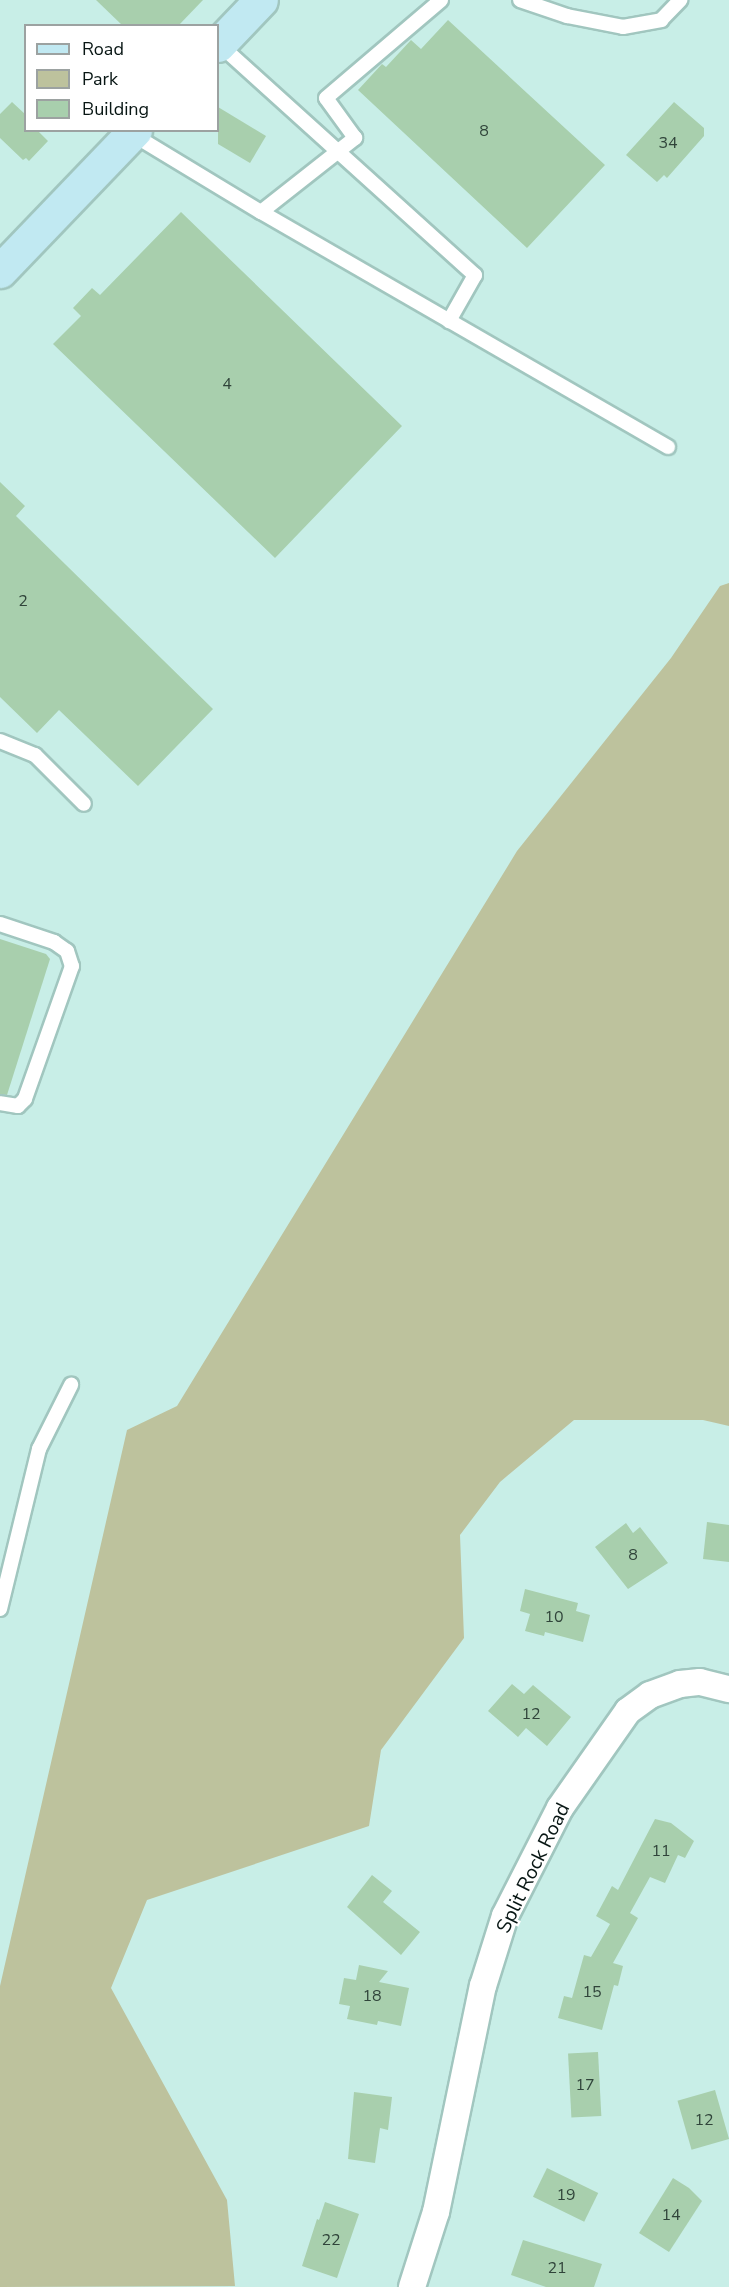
<!DOCTYPE html>
<style>
body{margin:0}
#map{position:relative;width:729px;height:2287px;overflow:hidden;background:#c8eee7;font-family:"Nunito Sans",sans-serif}
div>[style]{position:absolute}
[style*='--x']{left:calc(var(--x)*1px);top:calc(var(--y)*1px);width:calc(var(--w)*1px);rotate:calc(var(--a)*1deg)}
.green>*{inset:0;background:#bdc29d}
.building>*{inset:0;background:#a8cfad;transform-origin:0 0}
.roads{filter:drop-shadow(2px 0 #a1c6bf) drop-shadow(-2px 0 #a1c6bf) drop-shadow(0 2px #a1c6bf) drop-shadow(0 -2px #a1c6bf)}
.lane>*{height:14px;margin:-7px;padding:0 7px;transform-origin:7px;border-radius:7px;background:#fff}
.street>*{height:26px;margin:-13px;padding:0 13px;transform-origin:13px;border-radius:13px;background:#fff}
.secondary>*{height:33px;margin:-16.5px;padding:0 16.5px;transform-origin:16.5px;border-radius:16.5px;background:#c1e9f2}
span{translate:-50% -50%;white-space:nowrap;text-align:center;line-height:1.15;-webkit-text-stroke:4.5px #fff;paint-order:stroke}
.number-label{font-size:16px;color:#30443a}
.number-label span{-webkit-text-stroke-width:0}
.street-label{font-size:20px;color:#081614}
.legend{position:absolute;left:24px;top:24px;width:195px;height:108px;box-sizing:border-box;background:#fff;border:2px solid #9ca2a1;margin:0;padding:8px 10px;list-style:none;font-size:18px;color:#081614}
.legend li{display:flex;align-items:center;gap:12px;height:30px}
.legend b{width:30px;border:2px solid #9ca2a1}
</style>
<div id="map">
<div class="green">
<div style="clip-path:polygon(729px 583px,729px 1426px,703px 1420px,574px 1420px,500px 1482px,460px 1535px,464px 1638px,381px 1750px,369px 1826px,147px 1900px,111px 1988px,227px 2200px,235px 2286px,0 2287px,0 1986px,127px 1430px,177px 1406px,517px 851px,671px 658px,720px 586px)"></div>
</div>
<div class="building">
<div style="clip-path:polygon(96px 0,203px 0,178px 26px,123px 26px)"></div>
<div style="clip-path:polygon(448px 20px,605px 165px,527px 248px,358px 90px,382px 64px,386px 67px,411px 40px,421px 49px)"></div>
<div style="clip-path:polygon(12px 102px,26px 115px,26px 130px,37px 130px,48px 141px,29px 161px,26px 158px,23px 160px,0 138px,0 114px)"></div>
<div style="clip-path:polygon(674px 102px,704px 128px,704px 136px,667px 178px,664px 175px,657px 182px,626px 155px)"></div>
<div style="clip-path:polygon(218px 107px,266px 136px,250px 163px,218px 144px)"></div>
<div style="clip-path:polygon(181px 212px,402px 426px,275px 558px,53px 344px,81px 316px,73px 308px,92px 288px,100px 295px)"></div>
<div style="clip-path:polygon(0 482px,25px 506px,16px 516px,213px 709px,138px 786px,59px 710px,37px 733px,0 697px)"></div>
<div style="clip-path:polygon(0 939px,46px 954px,50px 959px,7px 1095px,0 1094px)"></div>
<div style="clip-path:polygon(707px 1522px,729px 1525px,729px 1562px,703px 1559px)"></div>
<div style="clip-path:polygon(626px 1523px,633px 1533px,640px 1527px,668px 1563px,628px 1589px,595px 1547px)"></div>
<div style="clip-path:polygon(525px 1589px,578px 1603px,576px 1611px,590px 1615px,583px 1642px,545px 1632px,544px 1636px,525px 1631px,530px 1614px,520px 1611px)"></div>
<div style="clip-path:polygon(512px 1684px,524px 1694px,533px 1685px,571px 1717px,547px 1746px,526px 1728px,518px 1737px,488px 1711px)"></div>
<div style="clip-path:polygon(655px 1819px,671px 1823px,694px 1841px,685px 1858px,678px 1855px,665px 1883px,650px 1877px,630px 1913px,638px 1918px,613px 1963px,623px 1966px,618px 1986px,614px 1985px,602px 2030px,558px 2018px,564px 1996px,572px 1998px,584px 1955px,591px 1957px,610px 1924px,596px 1916px,612px 1886px,618px 1890px)"></div>
<div style="clip-path:polygon(372px 1875px,392px 1891px,383px 1902px,420px 1932px,401px 1955px,347px 1907px)"></div>
<div style="clip-path:polygon(359px 1965px,388px 1971px,379px 1982px,409px 1988px,401px 2026px,378px 2021px,377px 2025px,347px 2019px,350px 2006px,339px 2004px,344px 1978px,356px 1980px)"></div>
<div style="left:598px;top:2052px;width:64px;height:30px;rotate:87deg"></div>
<div style="left:715px;top:2090px;width:51px;height:39px;rotate:74deg"></div>
<div style="clip-path:polygon(354px 2092px,392px 2097px,388px 2130px,380px 2128px,375px 2163px,348px 2159px)"></div>
<div style="left:547px;top:2168px;width:57px;height:32px;rotate:26deg"></div>
<div style="clip-path:polygon(673px 2178px,689px 2188px,702px 2201px,669px 2252px,639px 2233px)"></div>
<div style="clip-path:polygon(325px 2202px,359px 2214px,337px 2278px,302px 2266px,317px 2219px,319px 2220px)"></div>
<div style="clip-path:polygon(523px 2240px,602px 2264px,594px 2287px,546px 2287px,511px 2275px)"></div>
</div>
<div class="roads">
<div class="lane">
<div style="--x:520;--y:0;--w:50;--a:18.8"></div>
<div style="--x:567;--y:16;--w:57;--a:11.1"></div>
<div style="--x:623;--y:27;--w:39;--a:-10"></div>
<div style="--x:661;--y:20;--w:28;--a:-46"></div>
<div style="--x:219;--y:44;--w:345;--a:42.1"></div>
<div style="--x:475;--y:275;--w:53;--a:119.5"></div>
<div style="--x:132;--y:134;--w:151;--a:31.2"></div>
<div style="--x:261;--y:212;--w:120;--a:-38.2"></div>
<div style="--x:355;--y:138;--w:49;--a:-125.9"></div>
<div style="--x:326;--y:98;--w:151;--a:-40.4"></div>
<div style="--x:261;--y:212;--w:470;--a:30"></div>
<div style="--x:0;--y:741;--w:38;--a:22"></div>
<div style="--x:35;--y:755;--w:69;--a:45"></div>
<div style="--x:0;--y:924;--w:57;--a:18.4"></div>
<div style="--x:54;--y:942;--w:16;--a:35"></div>
<div style="--x:67;--y:951;--w:16;--a:72"></div>
<div style="--x:72;--y:966;--w:141;--a:109.5"></div>
<div style="--x:25;--y:1099;--w:10;--a:135"></div>
<div style="--x:18;--y:1106;--w:18;--a:-171"></div>
<div style="--x:0;--y:1609;--w:165;--a:-76.3"></div>
<div style="--x:39;--y:1449;--w:72;--a:-63.4"></div>
</div>
<div class="street">
<div style="--x:412;--y:2287;--w:79;--a:-72.3"></div>
<div style="--x:436;--y:2212;--w:231;--a:-78.3"></div>
<div style="--x:483;--y:1986;--w:73;--a:-72.6"></div>
<div style="--x:505;--y:1916;--w:121;--a:-63"></div>
<div style="--x:560;--y:1808;--w:118;--a:-55"></div>
<div style="--x:628;--y:1711;--w:27;--a:-36"></div>
<div style="--x:650;--y:1695;--w:32;--a:-20"></div>
<div style="--x:680;--y:1684;--w:20;--a:-6"></div>
<div style="--x:700;--y:1682;--w:30;--a:14"></div>
</div>
<div class="secondary">
<div style="--x:218;--y:45;--w:62;--a:-46.3"></div>
<div style="--x:0;--y:271;--w:195;--a:-46.2"></div>
</div>
</div>
<div class="number-label">
<span style="left:484px;top:131px">8</span>
<span style="left:668px;top:143px">34</span>
<span style="left:227px;top:384px">4</span>
<span style="left:23px;top:601px">2</span>
<span style="left:633px;top:1555px">8</span>
<span style="left:554px;top:1617px">10</span>
<span style="left:531px;top:1714px">12</span>
<span style="left:661px;top:1851px">11</span>
<span style="left:592px;top:1992px">15</span>
<span style="left:372px;top:1996px">18</span>
<span style="left:585px;top:2085px">17</span>
<span style="left:704px;top:2120px">12</span>
<span style="left:566px;top:2195px">19</span>
<span style="left:671px;top:2215px">14</span>
<span style="left:331px;top:2240px">22</span>
<span style="left:557px;top:2268px">21</span>
</div>
<div class="street-label">
<span style="left:533px;top:1868px;rotate:-64deg">Split Rock Road</span>
</div>
<ul class="legend">
<li><b style="height:8px;background:#c1e9f2"></b>Road</li>
<li><b style="height:16px;background:#bdc29d"></b>Park</li>
<li><b style="height:16px;background:#a8cfad"></b>Building</li>
</ul>
</div>
